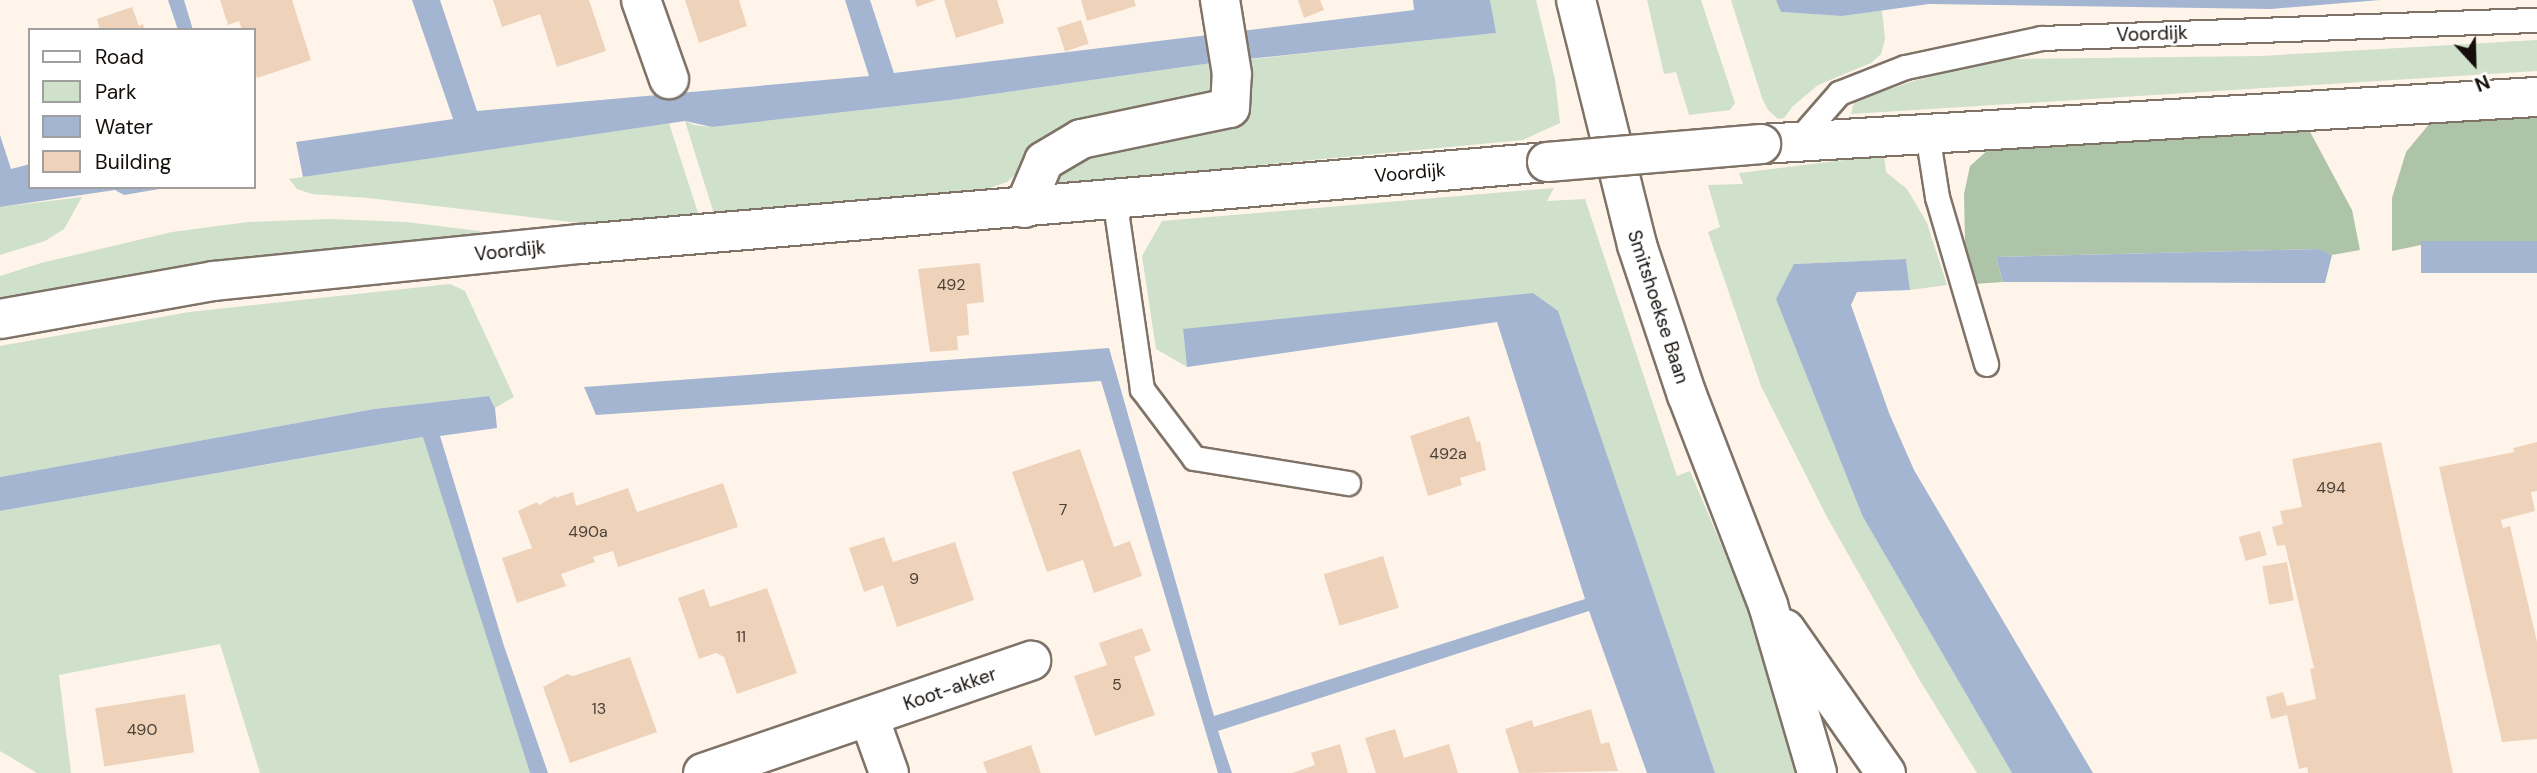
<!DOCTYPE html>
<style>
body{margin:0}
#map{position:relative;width:2537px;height:773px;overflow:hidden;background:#fff4ea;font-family:"DM Sans",sans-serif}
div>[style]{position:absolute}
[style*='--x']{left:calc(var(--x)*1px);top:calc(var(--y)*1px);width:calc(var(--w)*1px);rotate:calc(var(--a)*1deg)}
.green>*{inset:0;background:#cfe0cb}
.forest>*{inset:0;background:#aec4a9}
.water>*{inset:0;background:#a4b5d1;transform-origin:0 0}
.building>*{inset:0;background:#eed3ba;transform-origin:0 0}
.roads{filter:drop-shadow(2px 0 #7f7368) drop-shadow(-2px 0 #7f7368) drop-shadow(0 2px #7f7368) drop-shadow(0 -2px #7f7368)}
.service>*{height:23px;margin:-11.5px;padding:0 11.5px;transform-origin:11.5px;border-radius:11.5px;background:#fff}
.minor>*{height:38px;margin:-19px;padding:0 19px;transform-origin:19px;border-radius:19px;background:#fff}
.tertiary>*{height:38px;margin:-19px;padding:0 19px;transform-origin:19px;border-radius:19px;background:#fff}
.bridges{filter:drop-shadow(2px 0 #7f7368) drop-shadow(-2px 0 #7f7368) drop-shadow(0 2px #7f7368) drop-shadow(0 -2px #7f7368)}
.minor-bridge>*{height:38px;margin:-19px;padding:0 19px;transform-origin:19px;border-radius:19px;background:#fff}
span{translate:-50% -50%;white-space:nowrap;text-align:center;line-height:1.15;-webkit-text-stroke:5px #fff;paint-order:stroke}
.number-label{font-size:16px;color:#4a4037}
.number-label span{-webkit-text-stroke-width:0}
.street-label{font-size:19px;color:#140f0b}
.legend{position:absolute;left:28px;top:28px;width:228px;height:161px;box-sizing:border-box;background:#fff;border:2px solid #a19f9d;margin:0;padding:9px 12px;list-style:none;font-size:21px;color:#140f0b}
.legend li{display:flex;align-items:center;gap:14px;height:35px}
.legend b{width:35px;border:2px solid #a19f9d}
.north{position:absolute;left:2439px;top:28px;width:70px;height:70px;-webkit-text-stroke:5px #fff;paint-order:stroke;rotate:158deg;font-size:19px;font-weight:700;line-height:28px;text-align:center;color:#140f0b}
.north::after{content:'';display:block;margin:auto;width:24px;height:32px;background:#140f0b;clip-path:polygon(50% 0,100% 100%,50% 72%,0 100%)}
</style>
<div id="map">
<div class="green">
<div style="clip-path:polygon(1490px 0,1536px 0,1555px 79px,1560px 123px,1523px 140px,1050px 185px,1059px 169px,1099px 151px,1231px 126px,1244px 60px,1495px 33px)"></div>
<div style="clip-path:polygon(1647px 0,1701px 0,1735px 103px,1730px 110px,1689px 115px,1676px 72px,1664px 74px)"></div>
<div style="clip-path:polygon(1731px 0,1776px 0,1782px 12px,1842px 16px,1882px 10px,1885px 39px,1881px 54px,1871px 63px,1818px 85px,1793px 106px,1784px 118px,1778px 119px,1768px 110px,1762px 98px)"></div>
<div style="clip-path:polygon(2537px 40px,2537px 71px,1851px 114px,1854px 102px,1869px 96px,1938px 73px,2009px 59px,2261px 56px)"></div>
<div style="clip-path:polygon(1219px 62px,1218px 98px,1056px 133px,1037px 141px,1018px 172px,1007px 182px,987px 189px,714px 214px,685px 121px,694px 125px,712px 127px,951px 100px)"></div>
<div style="clip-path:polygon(669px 123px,699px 216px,596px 225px,368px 198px,312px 194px,297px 189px,289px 179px)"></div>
<div style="clip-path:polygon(1884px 155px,1886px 172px,1907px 189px,1927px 223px,1947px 285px,1910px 290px,1906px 259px,1794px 264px,1863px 517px,2012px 773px,1977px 773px,1919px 679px,1827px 517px,1761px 386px,1708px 232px,1720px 227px,1708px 185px,1743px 184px,1739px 173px)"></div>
<div style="clip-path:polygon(1554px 188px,1547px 201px,1585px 199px,1677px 476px,1690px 471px,1783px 691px,1797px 773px,1715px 773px,1557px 311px,1183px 330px,1187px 367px,1156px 349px,1142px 256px,1162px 221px)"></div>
<div style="clip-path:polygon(82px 197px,64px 229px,45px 241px,0 255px,0 207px)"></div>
<div style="clip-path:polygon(332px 219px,406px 222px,480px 231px,481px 236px,136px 274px,0 299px,0 276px,41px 263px,172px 232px,248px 222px)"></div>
<div style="clip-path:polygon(450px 284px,465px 291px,514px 397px,495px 408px,489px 396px,374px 409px,0 477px,0 346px,189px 312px)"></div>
<div style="clip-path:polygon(424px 437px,530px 773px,260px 773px,220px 644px,59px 675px,71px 773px,37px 773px,0 751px,0 511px)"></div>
</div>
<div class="forest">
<div style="clip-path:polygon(2537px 117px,2537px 241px,2421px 245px,2392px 251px,2392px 198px,2406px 152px,2430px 123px)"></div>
<div style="clip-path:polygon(2308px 128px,2352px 210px,2360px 250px,2332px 255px,2318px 249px,1996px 257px,2003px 282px,1974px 284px,1965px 242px,1964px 194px,1970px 166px,1989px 149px)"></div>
</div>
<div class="water">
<div style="clip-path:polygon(168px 0,184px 0,193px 30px,178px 30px)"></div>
<div style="clip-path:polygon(412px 0,440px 0,477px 111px,869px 76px,845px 0,870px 0,894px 73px,1414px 10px,1413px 0,1490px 0,1496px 33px,1219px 62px,951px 100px,712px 127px,685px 121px,303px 177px,296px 142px,453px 119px)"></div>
<div style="clip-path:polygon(1776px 0,2380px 0,2271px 9px,1929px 4px,1842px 16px,1781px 12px)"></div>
<div style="clip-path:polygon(0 135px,11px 169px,30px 164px,30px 187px,171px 187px,124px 195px,115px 190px,0 207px)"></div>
<div style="left:2537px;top:241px;width:32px;height:116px;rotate:90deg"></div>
<div style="clip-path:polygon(2319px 249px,2332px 255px,2325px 283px,2003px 282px,1996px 257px)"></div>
<div style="clip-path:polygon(1906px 259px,1910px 290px,1857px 292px,1851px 305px,1889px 413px,1914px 470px,2093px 773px,2012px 773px,1863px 517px,1776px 299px,1794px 264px)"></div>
<div style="clip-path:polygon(1533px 293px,1558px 311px,1715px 773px,1647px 773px,1589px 611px,1218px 731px,1232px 773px,1218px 773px,1101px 381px,596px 415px,584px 387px,1109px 348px,1214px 716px,1585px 599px,1497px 322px,1187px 367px,1183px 329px)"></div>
<div style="clip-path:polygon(489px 396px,495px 408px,497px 428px,440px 436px,504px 646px,548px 773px,530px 773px,423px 437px,0 511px,0 477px,374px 409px)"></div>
</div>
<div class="building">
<div style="clip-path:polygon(220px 0,292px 0,311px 60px,257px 78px,254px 67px,254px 30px,242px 30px,239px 21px,228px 25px)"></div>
<div style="clip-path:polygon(493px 0,589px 0,606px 51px,557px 67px,540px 14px,502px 27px)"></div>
<div style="clip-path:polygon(685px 0,739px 0,747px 26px,699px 43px)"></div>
<div style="clip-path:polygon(915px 0,936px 0,917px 7px)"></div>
<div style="clip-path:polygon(944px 0,997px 0,1004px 23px,956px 38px)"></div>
<div style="clip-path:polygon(1081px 0,1134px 0,1136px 6px,1087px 21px)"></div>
<div style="clip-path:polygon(1298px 0,1320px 0,1324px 10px,1304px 18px)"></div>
<div style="clip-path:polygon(132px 7px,139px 26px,143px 24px,145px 30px,100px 30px,97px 19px)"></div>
<div style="left:1081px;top:20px;width:25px;height:25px;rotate:72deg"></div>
<div style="clip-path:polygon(980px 263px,984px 302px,967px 304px,969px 335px,957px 336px,958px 350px,930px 352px,918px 269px)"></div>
<div style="clip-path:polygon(1469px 416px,1477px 442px,1480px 441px,1486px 470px,1460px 478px,1462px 485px,1428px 496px,1410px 436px)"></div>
<div style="clip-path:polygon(2381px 442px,2453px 773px,2308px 773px,2307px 767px,2299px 769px,2287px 715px,2271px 719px,2266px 697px,2283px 692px,2287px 706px,2316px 699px,2310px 669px,2314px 668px,2285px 545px,2277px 546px,2272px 527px,2283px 524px,2280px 511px,2302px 507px,2292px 459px)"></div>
<div style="clip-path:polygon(2537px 442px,2537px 491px,2531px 492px,2535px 511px,2501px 520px,2503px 528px,2510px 526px,2537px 642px,2537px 739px,2502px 742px,2439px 467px,2514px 452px,2513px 448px)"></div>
<div style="clip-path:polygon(1080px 449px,1114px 547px,1130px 541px,1142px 576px,1094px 593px,1083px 560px,1047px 572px,1012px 472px)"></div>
<div style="clip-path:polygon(723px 483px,738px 527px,618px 567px,613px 551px,593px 557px,595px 562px,561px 574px,566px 586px,517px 603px,502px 558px,532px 548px,518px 511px,537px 502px,539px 505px,555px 496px,556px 498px,573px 492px,576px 506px,628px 488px,637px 512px)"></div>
<div style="left:2260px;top:531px;width:25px;height:22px;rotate:74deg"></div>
<div style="clip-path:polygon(884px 537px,893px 562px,955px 542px,974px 600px,897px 627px,883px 585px,864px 592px,849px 548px)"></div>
<div style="left:1383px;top:556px;width:54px;height:62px;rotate:73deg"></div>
<div style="left:2287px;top:562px;width:39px;height:25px;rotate:80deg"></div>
<div style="clip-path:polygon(767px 588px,797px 673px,737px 694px,724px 657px,716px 653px,699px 659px,678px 598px,704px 589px,710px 607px)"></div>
<div style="clip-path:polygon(1142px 628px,1151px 651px,1134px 657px,1155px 715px,1095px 736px,1074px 676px,1107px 665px,1099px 643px)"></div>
<div style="clip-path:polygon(630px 657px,657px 732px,570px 763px,543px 687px,567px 674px,573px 676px)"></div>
<div style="left:185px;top:694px;width:59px;height:91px;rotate:81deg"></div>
<div style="clip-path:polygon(1591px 709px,1601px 744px,1609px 742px,1618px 771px,1519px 773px,1505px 729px,1532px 720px,1534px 727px)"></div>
<div style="clip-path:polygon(1395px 729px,1404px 758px,1449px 744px,1458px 773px,1376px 773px,1365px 738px)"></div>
<div style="clip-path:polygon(1340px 744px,1348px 773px,1292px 773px,1315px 765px,1311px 753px)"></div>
<div style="clip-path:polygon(1031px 745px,1041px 773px,987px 773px,983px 762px)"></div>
</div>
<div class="roads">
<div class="service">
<div style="--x:1927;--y:133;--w:65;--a:81.1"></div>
<div style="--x:1937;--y:197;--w:174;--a:73.6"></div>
<div style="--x:1797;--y:141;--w:64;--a:-48.8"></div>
<div style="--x:1839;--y:93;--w:71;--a:-21.5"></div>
<div style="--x:1905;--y:67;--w:139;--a:-12"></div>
<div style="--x:2041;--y:38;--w:496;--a:-2.1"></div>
<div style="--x:1114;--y:197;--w:194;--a:81.7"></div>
<div style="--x:1142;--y:389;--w:86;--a:53"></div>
<div style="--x:1194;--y:458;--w:156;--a:9.2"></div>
</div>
<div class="minor">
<div style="--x:641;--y:0;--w:84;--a:70.5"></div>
<div style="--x:1761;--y:144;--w:777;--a:-3.47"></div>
<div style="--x:1024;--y:208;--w:51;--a:-66.9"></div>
<div style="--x:1044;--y:161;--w:43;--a:-30.7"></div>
<div style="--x:1081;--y:139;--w:152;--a:-11.8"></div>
<div style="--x:1230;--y:108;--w:34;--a:-87"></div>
<div style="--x:1232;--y:74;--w:75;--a:-99.2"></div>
<div style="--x:0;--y:319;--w:217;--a:-10.1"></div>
<div style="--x:214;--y:281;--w:369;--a:-5.8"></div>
<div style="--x:581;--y:244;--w:969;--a:-4.85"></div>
<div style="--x:869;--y:717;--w:59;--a:70.3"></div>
<div style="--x:703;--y:773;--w:347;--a:-18.9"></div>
</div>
<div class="tertiary">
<div style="--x:1576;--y:0;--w:252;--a:76"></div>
<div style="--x:1637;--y:245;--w:158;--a:71.6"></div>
<div style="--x:1687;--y:395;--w:225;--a:68.9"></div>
<div style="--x:1768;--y:605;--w:175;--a:73.7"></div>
<div style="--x:1785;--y:629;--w:176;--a:55"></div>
</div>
</div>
<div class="bridges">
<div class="minor-bridge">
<div style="--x:1547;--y:162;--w:215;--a:-4.8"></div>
</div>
</div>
<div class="number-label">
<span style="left:951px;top:285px">492</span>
<span style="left:1448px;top:454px">492a</span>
<span style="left:2331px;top:488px">494</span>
<span style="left:1063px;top:510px">7</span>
<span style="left:588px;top:532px">490a</span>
<span style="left:914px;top:579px">9</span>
<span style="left:741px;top:637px">11</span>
<span style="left:1117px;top:685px">5</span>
<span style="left:599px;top:709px">13</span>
<span style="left:142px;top:730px">490</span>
</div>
<div class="street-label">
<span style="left:2152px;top:34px;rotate:-2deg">Voordijk</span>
<span style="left:1410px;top:173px;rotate:-5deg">Voordijk</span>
<span style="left:510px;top:251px;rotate:-6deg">Voordijk</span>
<span style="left:1658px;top:307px;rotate:72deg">Smitshoekse Baan</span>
<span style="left:950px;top:689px;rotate:-19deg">Koot-akker</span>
</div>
<ul class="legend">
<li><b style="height:9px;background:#fff"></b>Road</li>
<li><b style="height:19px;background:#cfe0cb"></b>Park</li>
<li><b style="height:19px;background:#a4b5d1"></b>Water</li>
<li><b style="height:19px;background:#eed3ba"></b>Building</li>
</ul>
<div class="north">N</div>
</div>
